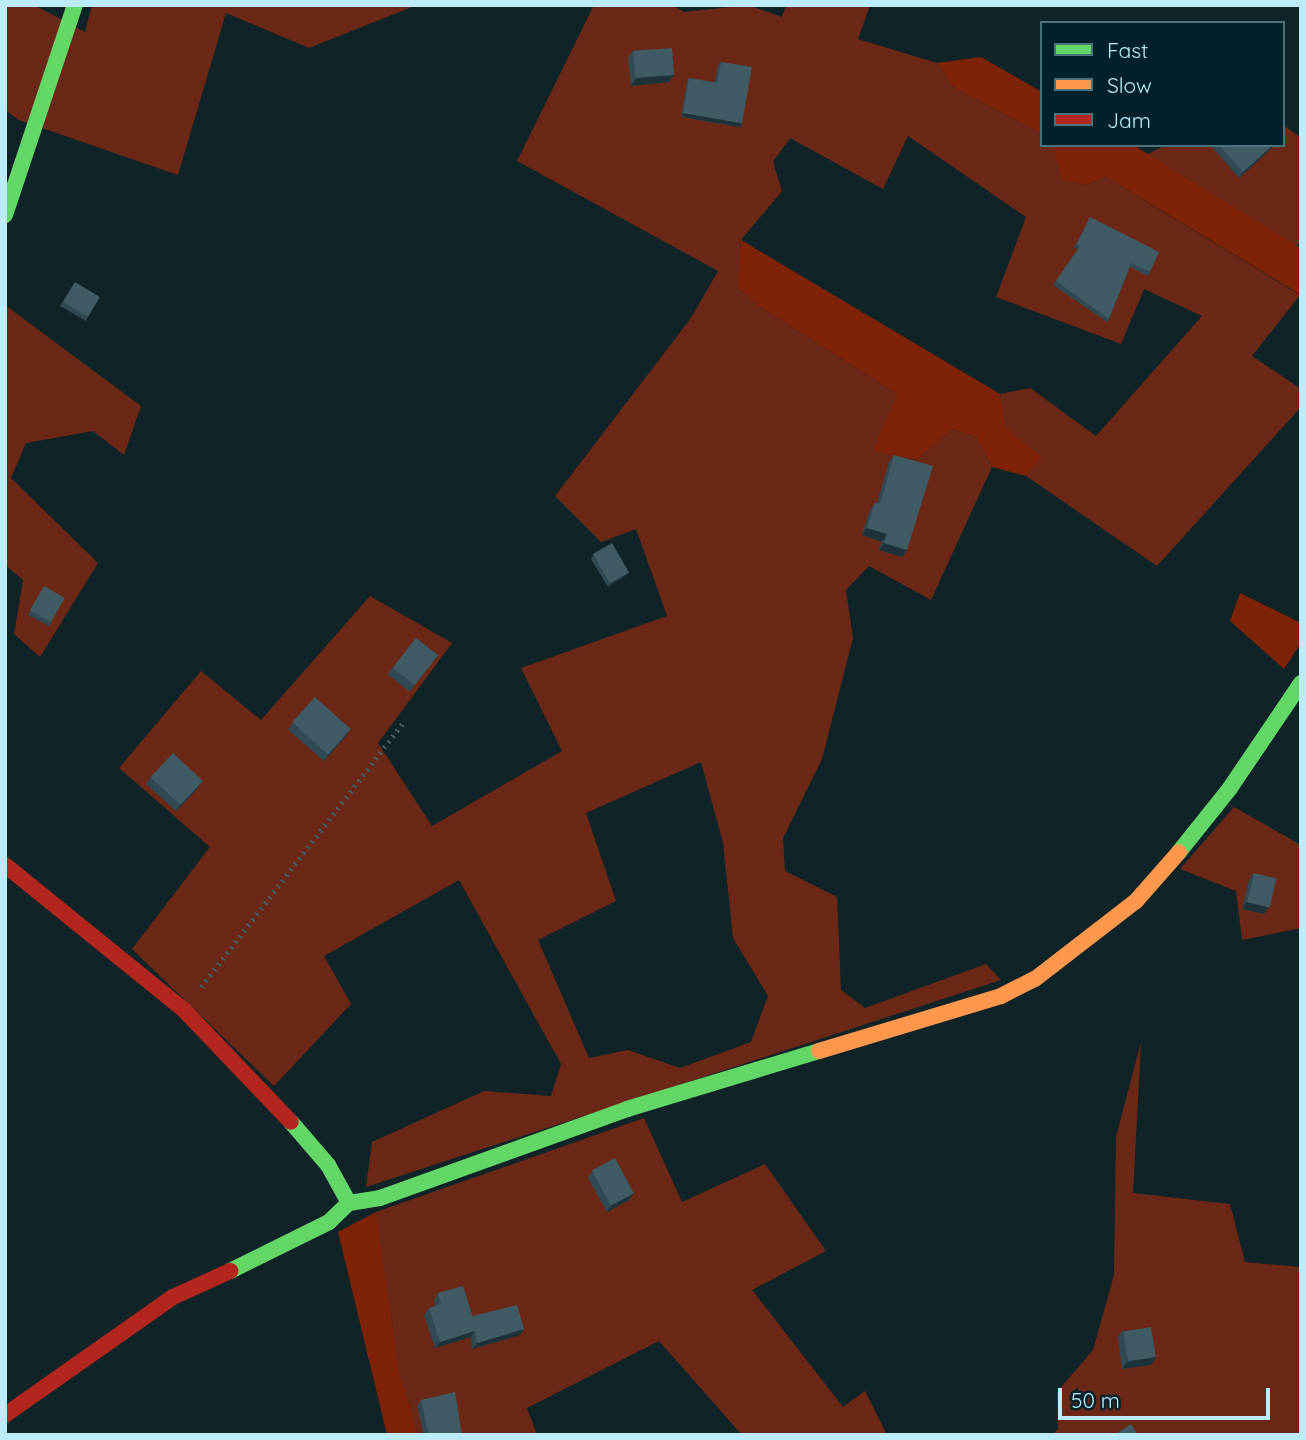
<!DOCTYPE html>
<style>
body{margin:0}
#map{position:relative;width:1306px;height:1440px;overflow:hidden;background:#102428;font-family:Quicksand,sans-serif}
div>[style]{position:absolute}
[style*='--x']{left:calc(var(--x)*1px);top:calc(var(--y)*1px);width:calc(var(--w)*1px);rotate:calc(var(--a)*1deg)}
.green>*{inset:0;background:#6c2817}
.forest>*{inset:0;background:#7e2307}
.path>*{height:4.5px;margin-top:-2.25px;transform-origin:0;background:repeating-linear-gradient(90deg,#455d62 0 2px,transparent 0 7px)}
.fast>*{height:16px;margin:-8px;padding:0 8px;transform-origin:8px;border-radius:8px;background:#63d668}
.slow>*{height:16px;margin:-8px;padding:0 8px;transform-origin:8px;border-radius:8px;background:#ff974d}
.jam>*{height:16px;margin:-8px;padding:0 8px;transform-origin:8px;border-radius:8px;background:#b3261e}
.wall>*{inset:0;background:#314952;transform-origin:0 0}
.shaded-wall>*{inset:0;background:#1e3339;transform-origin:0 0}
.building>*{inset:0;background:#405b64;transform-origin:0 0}
span{translate:-50% -50%;white-space:nowrap;text-align:center;line-height:1.15;-webkit-text-stroke:5px #002129;paint-order:stroke}
.frame{position:absolute;inset:0;border:7px solid #baecf9;pointer-events:none}
.legend{position:absolute;left:1040px;top:21px;width:245px;height:126px;box-sizing:border-box;background:#002129;border:2px solid #4a727c;margin:0;padding:9px 12px;list-style:none;font-size:21px;color:#baecf9}
.legend li{display:flex;align-items:center;gap:14px;height:35px}
.legend b{width:35px;border:2px solid #4a727c}
.scale{position:absolute;left:1058px;top:1388px;width:212px;height:32px;box-sizing:border-box;border:4px solid #baecf9;border-top:0;padding-left:9px;font-size:21px;line-height:24px;white-space:nowrap;color:#baecf9;-webkit-text-stroke:5px #002129;paint-order:stroke}
</style>
<div id="map">
<div class="green">
<div style="clip-path:polygon(5px 5px,34px 5px,85px 32px,92px 5px,417px 5px,309px 48px,226px 13px,178px 175px,19px 120px,5px 110px)"></div>
<div style="clip-path:polygon(evenodd,594px 5px,672px 5px,684px 12px,748px 5px,782px 17px,786px 5px,870px 5px,858px 39px,937px 63px,953px 87px,1042px 134px,1042px 145px,1053px 145px,1061px 180px,1086px 185px,1106px 177px,1300px 295px,1252px 356px,1301px 389px,1301px 407px,1157px 566px,1026px 476px,1041px 458px,1006px 427px,1000px 394px,1030px 388px,1096px 436px,1202px 316px,1144px 289px,1121px 344px,996px 297px,1026px 217px,908px 136px,883px 189px,790px 138px,773px 162px,782px 191px,741px 240px,737px 287px,757px 305px,897px 394px,874px 451px,916px 460px,953px 429px,976px 437px,992px 467px,931px 600px,869px 566px,846px 590px,853px 638px,822px 759px,783px 838px,785px 871px,837px 897px,841px 990px,865px 1008px,986px 964px,1001px 980px,366px 1187px,372px 1142px,484px 1091px,551px 1096px,561px 1064px,459px 880px,324px 956px,351px 1004px,274px 1086px,132px 949px,210px 847px,119px 768px,201px 671px,261px 720px,370px 596px,452px 643px,378px 743px,432px 826px,562px 751px,521px 668px,667px 616px,636px 529px,601px 542px,555px 496px,691px 318px,718px 271px,517px 161px,594px 5px,701px 762px,723px 843px,733px 938px,768px 996px,751px 1042px,680px 1068px,628px 1050px,589px 1058px,538px 940px,616px 901px,586px 813px,701px 762px)"></div>
<div style="clip-path:polygon(1283px 125px,1301px 138px,1301px 242px,1296px 246px,1148px 154px,1166px 145px,1283px 145px)"></div>
<div style="clip-path:polygon(5px 305px,141px 406px,124px 455px,93px 431px,26px 443px,11px 478px,98px 563px,40px 657px,14px 634px,23px 580px,5px 565px)"></div>
<div style="clip-path:polygon(1234px 807px,1301px 845px,1301px 928px,1242px 940px,1236px 891px,1180px 869px)"></div>
<div style="clip-path:polygon(1141px 1042px,1133px 1193px,1230px 1204px,1245px 1262px,1301px 1267px,1301px 1435px,1052px 1435px,1058px 1429px,1057px 1392px,1093px 1350px,1114px 1275px,1116px 1137px)"></div>
<div style="clip-path:polygon(644px 1118px,682px 1202px,765px 1164px,826px 1251px,752px 1290px,843px 1407px,865px 1391px,887px 1435px,742px 1435px,659px 1341px,527px 1408px,537px 1435px,418px 1435px,399px 1369px,376px 1212px)"></div>
</div>
<div class="forest">
<div style="clip-path:polygon(981px 57px,1042px 92px,1042px 134px,953px 87px,937px 63px)"></div>
<div style="clip-path:polygon(1053px 145px,1133px 145px,1148px 154px,1301px 248px,1301px 295px,1106px 177px,1086px 185px,1061px 180px)"></div>
<div style="clip-path:polygon(741px 240px,1000px 394px,1006px 427px,1042px 458px,1026px 476px,992px 467px,976px 437px,953px 429px,916px 460px,873px 451px,897px 394px,757px 305px,737px 287px)"></div>
<div style="clip-path:polygon(1240px 593px,1301px 623px,1301px 643px,1284px 669px,1230px 621px)"></div>
<div style="clip-path:polygon(376px 1212px,399px 1369px,418px 1435px,387px 1435px,338px 1232px)"></div>
</div>
<div class="path">
<div style="--x:201;--y:987;--w:336;--a:-52.6"></div>
</div>
<div class="fast">
<div style="--x:5;--y:215;--w:221;--a:-71.6"></div>
<div style="--x:1179;--y:852;--w:82;--a:-51.4"></div>
<div style="--x:1230;--y:788;--w:127;--a:-55.9"></div>
<div style="--x:291;--y:1122;--w:57;--a:49.3"></div>
<div style="--x:328;--y:1165;--w:43;--a:61.1"></div>
<div style="--x:230;--y:1271;--w:110;--a:-26.3"></div>
<div style="--x:329;--y:1222;--w:28;--a:-44"></div>
<div style="--x:349;--y:1203;--w:31;--a:-9"></div>
<div style="--x:380;--y:1198;--w:263;--a:-19.8"></div>
<div style="--x:627;--y:1109;--w:201;--a:-16.8"></div>
</div>
<div class="slow">
<div style="--x:819;--y:1051;--w:190;--a:-16.8"></div>
<div style="--x:1001;--y:996;--w:38;--a:-27"></div>
<div style="--x:1035;--y:979;--w:128;--a:-37.7"></div>
<div style="--x:1136;--y:901;--w:65;--a:-48.7"></div>
</div>
<div class="jam">
<div style="--x:5;--y:865;--w:229;--a:39"></div>
<div style="--x:183;--y:1009;--w:156;--a:46.3"></div>
<div style="--x:5;--y:1415;--w:205;--a:-35.1"></div>
<div style="--x:173;--y:1297;--w:63;--a:-24.5"></div>
</div>
<div class="wall">
<div style="clip-path:polygon(633px 51px,674px 75px,669px 82px,631px 86px,628px 58px)"></div>
<div style="clip-path:polygon(721px 62px,742px 123px,739px 127px,681px 117px,687px 82px,689px 78px,715px 82px,718px 65px)"></div>
<div style="clip-path:polygon(1210px 145px,1275px 145px,1239px 178px)"></div>
<div style="clip-path:polygon(1090px 217px,1150px 272px,1148px 276px,1130px 267px,1109px 319px,1107px 322px,1053px 285px,1078px 249px,1074px 248px)"></div>
<div style="clip-path:polygon(75px 282px,88px 317px,86px 321px,60px 306px)"></div>
<div style="clip-path:polygon(894px 455px,907px 550px,902px 557px,879px 550px,882px 542px,862px 535px,870px 510px,875px 503px,877px 503px,889px 462px)"></div>
<div style="clip-path:polygon(593px 555px,629px 572px,627px 575px,608px 587px,591px 559px)"></div>
<div style="clip-path:polygon(42px 590px,52px 623px,49px 626px,28px 615px)"></div>
<div style="left:416px;top:638px;width:28px;height:46px;rotate:38deg"></div>
<div style="clip-path:polygon(293px 723px,351px 729px,324px 761px,288px 730px)"></div>
<div style="clip-path:polygon(151px 777px,198px 788px,176px 811px,146px 784px)"></div>
<div style="clip-path:polygon(1254px 873px,1264px 914px,1242px 909px,1249px 880px)"></div>
<div style="clip-path:polygon(593px 1171px,629px 1200px,607px 1212px,588px 1178px)"></div>
<div style="clip-path:polygon(438px 1293px,472px 1317px,524px 1329px,520px 1335px,472px 1349px,471px 1337px,435px 1348px,424px 1315px,429px 1308px,435px 1306px,434px 1300px)"></div>
<div style="clip-path:polygon(1123px 1330px,1156px 1357px,1151px 1365px,1122px 1369px,1118px 1337px)"></div>
<div style="clip-path:polygon(421px 1400px,462px 1435px,424px 1435px,417px 1406px)"></div>
</div>
<div class="shaded-wall">
<div style="clip-path:polygon(674px 75px,669px 82px,631px 86px,636px 78px)"></div>
<div style="left:683px;top:113px;width:60px;height:4px;rotate:10deg"></div>
<div style="clip-path:polygon(1273px 145px,1275px 145px,1239px 178px,1243px 172px)"></div>
<div style="clip-path:polygon(867px 528px,887px 534px,882px 542px,862px 535px)"></div>
<div style="clip-path:polygon(884px 543px,907px 550px,902px 557px,879px 550px)"></div>
<div style="clip-path:polygon(629px 572px,627px 575px,608px 587px,610px 583px)"></div>
<div style="clip-path:polygon(351px 729px,346px 736px,324px 761px,329px 754px)"></div>
<div style="clip-path:polygon(203px 781px,198px 788px,176px 811px,181px 804px)"></div>
<div style="clip-path:polygon(1247px 902px,1269px 907px,1264px 914px,1242px 909px)"></div>
<div style="clip-path:polygon(634px 1193px,629px 1200px,607px 1212px,612px 1205px)"></div>
<div style="clip-path:polygon(524px 1329px,520px 1335px,472px 1349px,477px 1343px)"></div>
<div style="clip-path:polygon(475px 1331px,471px 1337px,435px 1348px,440px 1342px)"></div>
<div style="clip-path:polygon(1156px 1357px,1151px 1365px,1122px 1369px,1127px 1362px)"></div>
</div>
<div class="building">
<div style="left:672px;top:48px;width:27px;height:39px;rotate:86deg"></div>
<div style="clip-path:polygon(721px 62px,752px 67px,742px 123px,683px 113px,689px 78px,717px 83px)"></div>
<div style="clip-path:polygon(1219px 145px,1273px 145px,1243px 172px)"></div>
<div style="clip-path:polygon(1090px 217px,1159px 252px,1150px 272px,1131px 263px,1109px 319px,1056px 281px,1080px 246px,1077px 244px)"></div>
<div style="left:75px;top:282px;width:29px;height:23px;rotate:31deg"></div>
<div style="clip-path:polygon(894px 455px,933px 466px,907px 550px,884px 543px,887px 534px,867px 528px,875px 503px,880px 504px)"></div>
<div style="left:612px;top:543px;width:34px;height:22px;rotate:60deg"></div>
<div style="left:44px;top:586px;width:24px;height:28px;rotate:30deg"></div>
<div style="left:416px;top:638px;width:28px;height:38px;rotate:38deg"></div>
<div style="left:315px;top:697px;width:48px;height:34px;rotate:42deg"></div>
<div style="left:173px;top:753px;width:41px;height:33px;rotate:43deg"></div>
<div style="left:1254px;top:873px;width:23px;height:30px;rotate:13deg"></div>
<div style="left:615px;top:1158px;width:40px;height:26px;rotate:62deg"></div>
<div style="clip-path:polygon(463px 1286px,474px 1321px,473px 1316px,517px 1305px,524px 1329px,477px 1343px,475px 1331px,440px 1342px,429px 1308px,441px 1304px,438px 1293px)"></div>
<div style="left:1151px;top:1327px;width:30px;height:28px;rotate:81deg"></div>
<div style="clip-path:polygon(455px 1392px,462px 1435px,429px 1435px,421px 1400px)"></div>
<div style="clip-path:polygon(1131px 1424px,1138px 1435px,1114px 1435px)"></div>
</div>
<div class="frame"></div>
<ul class="legend">
<li><b style="height:9px;background:#63d668"></b>Fast</li>
<li><b style="height:9px;background:#ff974d"></b>Slow</li>
<li><b style="height:9px;background:#b3261e"></b>Jam</li>
</ul>
<div class="scale">50 m</div>
</div>
